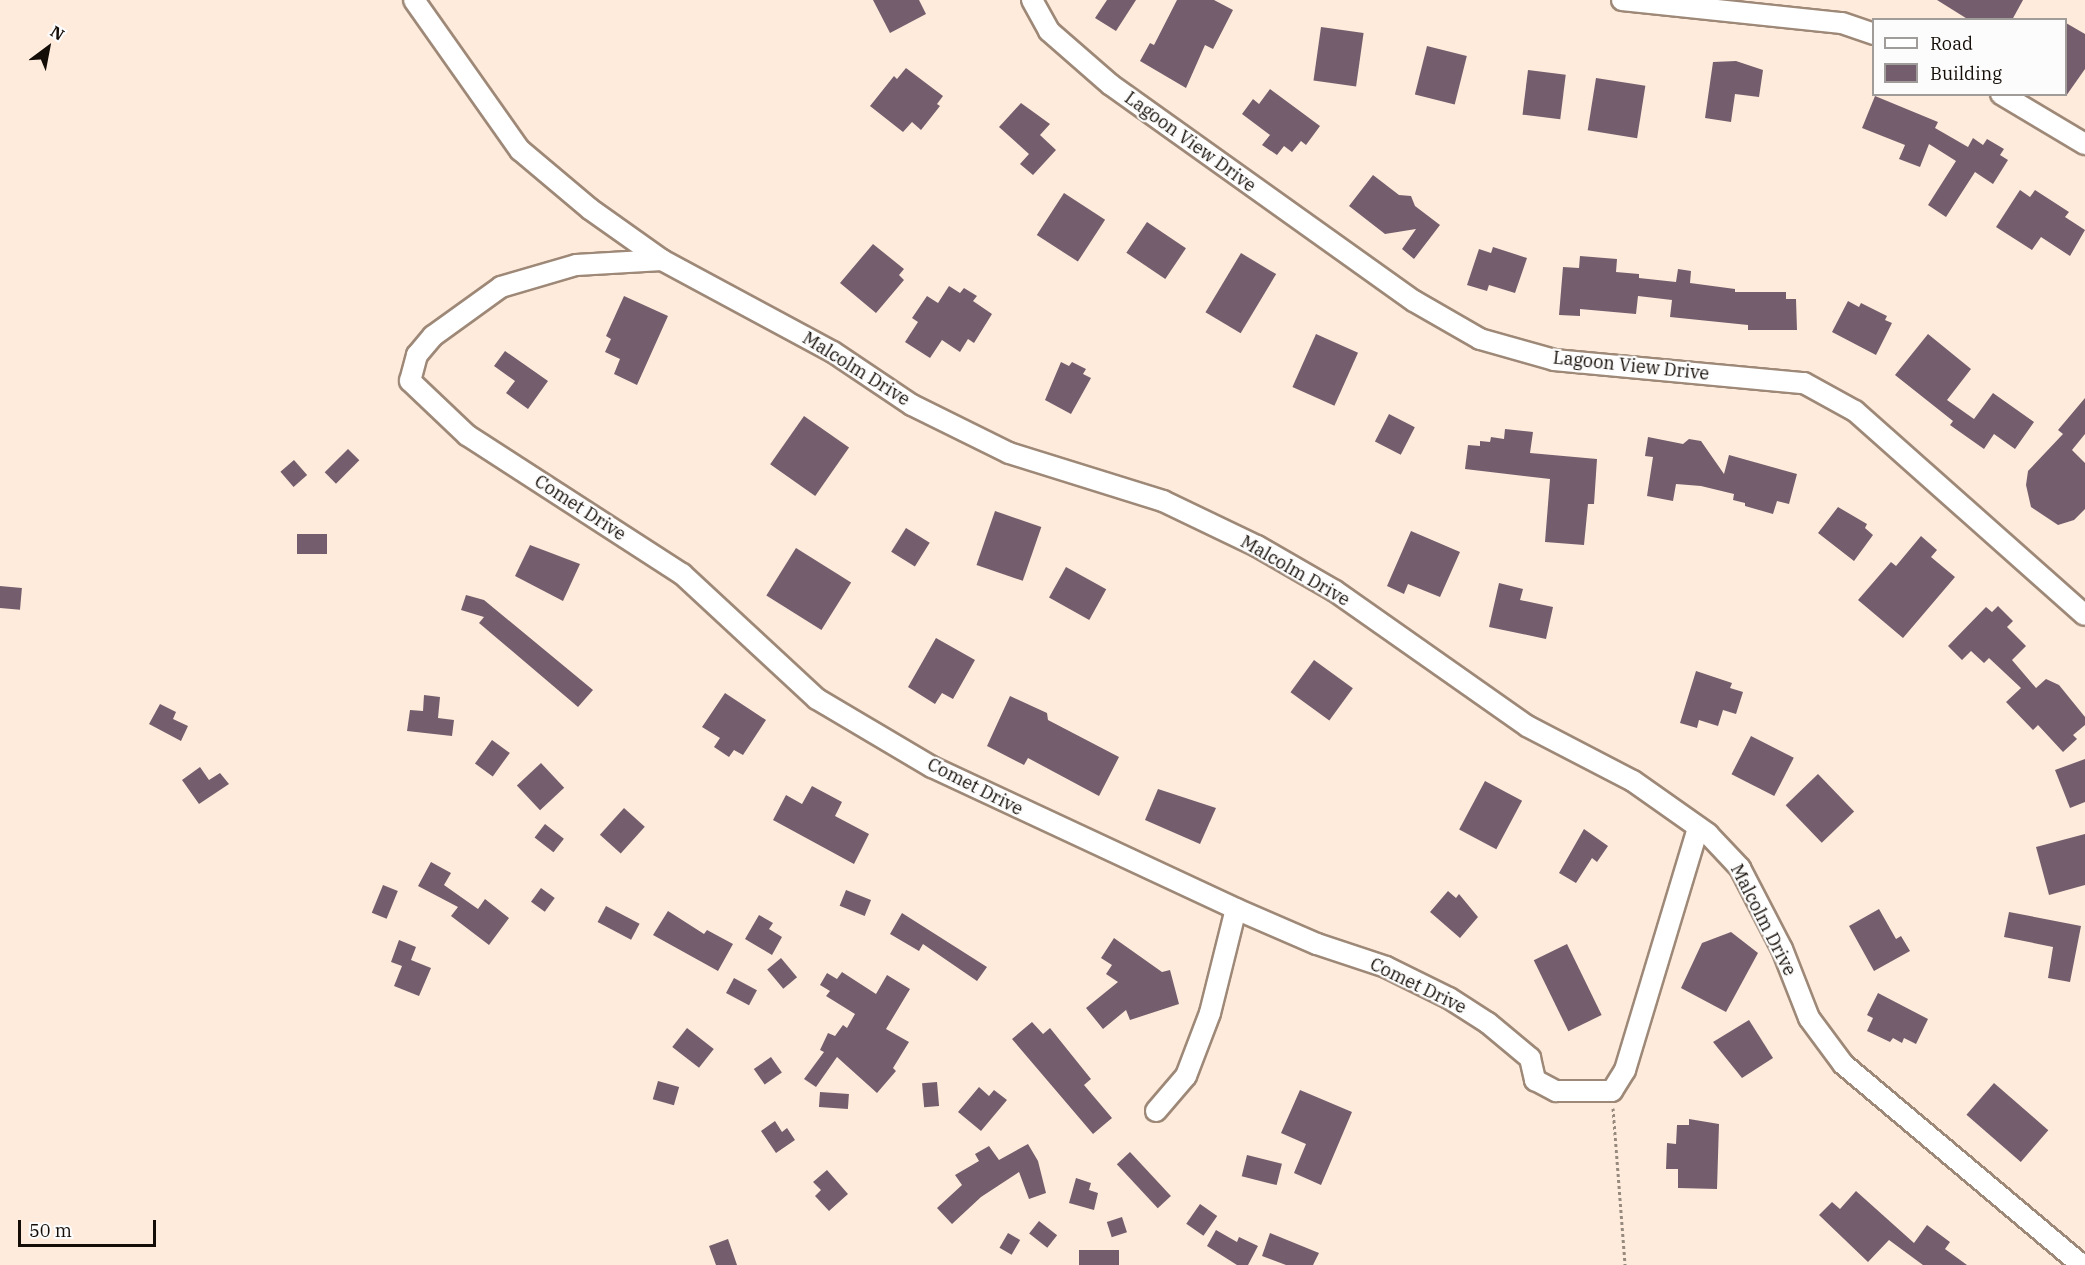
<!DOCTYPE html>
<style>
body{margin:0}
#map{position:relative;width:2085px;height:1265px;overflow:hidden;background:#feebdc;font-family:"IBM Plex Serif",serif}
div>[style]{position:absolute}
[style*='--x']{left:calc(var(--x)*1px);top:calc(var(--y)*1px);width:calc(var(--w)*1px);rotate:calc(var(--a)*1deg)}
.building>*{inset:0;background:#745e6d;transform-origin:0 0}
.path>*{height:3px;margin-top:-1.5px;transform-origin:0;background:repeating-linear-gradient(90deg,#96897e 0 3px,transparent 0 6px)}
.roads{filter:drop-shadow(2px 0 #9e8877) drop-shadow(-2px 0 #9e8877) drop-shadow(0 2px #9e8877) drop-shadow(0 -2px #9e8877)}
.minor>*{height:20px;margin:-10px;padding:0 10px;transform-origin:10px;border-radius:10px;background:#fff}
span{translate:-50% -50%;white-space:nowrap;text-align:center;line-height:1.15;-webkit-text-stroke:4.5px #fcfcfc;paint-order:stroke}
.street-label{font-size:18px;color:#140d07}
.legend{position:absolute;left:1872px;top:18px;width:195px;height:78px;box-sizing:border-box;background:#fcfcfc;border:2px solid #9f9c9a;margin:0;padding:8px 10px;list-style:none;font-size:18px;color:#140d07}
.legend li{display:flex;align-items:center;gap:12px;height:30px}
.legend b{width:30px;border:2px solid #9f9c9a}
.north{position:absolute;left:18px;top:18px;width:60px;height:60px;-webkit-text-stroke:4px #fcfcfc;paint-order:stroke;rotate:32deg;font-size:16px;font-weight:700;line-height:24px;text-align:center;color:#140d07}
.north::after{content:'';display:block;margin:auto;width:21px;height:27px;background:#140d07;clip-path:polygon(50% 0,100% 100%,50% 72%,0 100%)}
.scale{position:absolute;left:18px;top:1220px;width:138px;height:27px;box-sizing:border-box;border:3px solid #140d07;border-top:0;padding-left:8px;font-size:18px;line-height:21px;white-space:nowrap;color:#140d07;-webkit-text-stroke:4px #fcfcfc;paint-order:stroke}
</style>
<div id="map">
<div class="building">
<div style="clip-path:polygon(873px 0,919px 0,926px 14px,890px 33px)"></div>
<div style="clip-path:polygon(1107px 0,1136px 0,1116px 31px,1095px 18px)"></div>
<div style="clip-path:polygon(1177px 0,1214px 0,1233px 10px,1213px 49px,1205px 45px,1186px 88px,1140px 61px,1150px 43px,1154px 45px)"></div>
<div style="clip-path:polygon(1937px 0,2023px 0,2012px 20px,1969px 20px)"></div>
<div style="clip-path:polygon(2066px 23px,2085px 34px,2085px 69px,2066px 96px)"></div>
<div style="left:1321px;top:27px;width:43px;height:54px;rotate:8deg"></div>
<div style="left:1427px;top:46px;width:41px;height:50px;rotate:14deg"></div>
<div style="clip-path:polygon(1736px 61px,1763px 70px,1759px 97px,1735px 94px,1731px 122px,1705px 118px,1713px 62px)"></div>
<div style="clip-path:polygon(906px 68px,943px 96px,937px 104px,940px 106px,921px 130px,912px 122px,903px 132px,870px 106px,894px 76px,897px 79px)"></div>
<div style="left:1528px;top:70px;width:38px;height:45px;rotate:7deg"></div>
<div style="left:1596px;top:78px;width:50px;height:53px;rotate:9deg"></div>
<div style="clip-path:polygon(1270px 89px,1320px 126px,1306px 145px,1301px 141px,1292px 152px,1284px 146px,1277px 155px,1262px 145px,1270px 135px,1242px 114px,1253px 99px,1259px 104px)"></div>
<div style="clip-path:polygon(1875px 96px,1938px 122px,1935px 128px,1968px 147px,1973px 138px,1983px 145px,1987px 139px,2004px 149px,2000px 155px,2008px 160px,1993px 184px,1975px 172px,1946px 217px,1928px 205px,1956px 161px,1929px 144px,1920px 167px,1899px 159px,1905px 145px,1862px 128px)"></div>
<div style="clip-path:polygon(1021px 103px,1050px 124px,1040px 135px,1056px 150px,1033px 175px,1020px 164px,1029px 154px,999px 127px)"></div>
<div style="clip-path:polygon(1373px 175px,1399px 195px,1411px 196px,1415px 206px,1440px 225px,1414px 259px,1402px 249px,1416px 229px,1385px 234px,1349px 206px)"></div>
<div style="clip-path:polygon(2020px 190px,2030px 197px,2035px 190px,2069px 212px,2065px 217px,2085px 230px,2070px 256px,2041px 237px,2032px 250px,1996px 227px)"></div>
<div style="left:1064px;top:193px;width:49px;height:50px;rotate:33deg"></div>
<div style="left:1147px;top:222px;width:47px;height:37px;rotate:34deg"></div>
<div style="clip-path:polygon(873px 244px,904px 269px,899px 275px,904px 280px,876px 313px,840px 283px)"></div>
<div style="clip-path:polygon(1493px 247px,1527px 258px,1515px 293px,1489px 285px,1487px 291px,1467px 285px,1479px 249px,1491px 253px)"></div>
<div style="left:1241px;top:253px;width:41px;height:69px;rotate:31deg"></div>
<div style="clip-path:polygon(1580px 256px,1617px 259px,1616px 272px,1639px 274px,1639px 278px,1676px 282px,1678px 269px,1691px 271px,1690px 283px,1735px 289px,1735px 292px,1786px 292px,1786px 299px,1796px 299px,1797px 330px,1748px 330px,1748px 325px,1670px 317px,1672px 300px,1638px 296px,1636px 314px,1580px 309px,1580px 316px,1559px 315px,1563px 267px,1579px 268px)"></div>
<div style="clip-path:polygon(949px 286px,960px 293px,964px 288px,977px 296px,973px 301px,992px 314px,974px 343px,968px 339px,960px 352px,942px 340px,930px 358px,905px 342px,918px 322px,912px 318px,927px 296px,938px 303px)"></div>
<div style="clip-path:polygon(624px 296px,668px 316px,637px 385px,614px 374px,620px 359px,605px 352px,611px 339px,606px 336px)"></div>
<div style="clip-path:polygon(1848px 301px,1859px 307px,1861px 303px,1887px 316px,1885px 320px,1892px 323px,1876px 355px,1832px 332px)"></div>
<div style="left:1316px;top:334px;width:46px;height:58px;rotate:24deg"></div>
<div style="clip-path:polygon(1928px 334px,1971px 369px,1947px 400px,1974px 419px,1993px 393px,2034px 422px,2015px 449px,1994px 434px,1984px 449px,1950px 425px,1953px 421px,1895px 375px)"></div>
<div style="clip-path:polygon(505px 351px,548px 381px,528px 409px,506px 393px,515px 381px,494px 366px)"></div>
<div style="clip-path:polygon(1061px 362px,1069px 366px,1072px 362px,1086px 369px,1083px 374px,1091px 378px,1071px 414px,1045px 400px)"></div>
<div style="clip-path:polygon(2085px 398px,2085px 434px,2072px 450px,2085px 463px,2085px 509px,2074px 520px,2058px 525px,2031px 507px,2026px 485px,2028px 471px,2063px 434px,2058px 430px)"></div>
<div style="left:1389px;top:414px;width:29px;height:31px;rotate:27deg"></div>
<div style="left:804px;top:416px;width:55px;height:59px;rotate:35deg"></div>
<div style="clip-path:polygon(1505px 429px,1533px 432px,1530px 453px,1597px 459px,1594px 504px,1588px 504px,1584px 545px,1545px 542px,1550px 479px,1465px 469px,1468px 445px,1480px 446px,1480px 441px,1490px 442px,1491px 437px,1504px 439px)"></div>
<div style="clip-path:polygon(1648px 437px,1683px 444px,1689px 439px,1701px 441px,1724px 474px,1729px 455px,1797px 474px,1789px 504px,1777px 501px,1773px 514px,1745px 506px,1745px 503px,1733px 500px,1734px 494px,1701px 486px,1676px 484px,1673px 501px,1647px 496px,1653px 457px,1645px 456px)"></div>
<div style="left:348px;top:449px;width:16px;height:33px;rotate:45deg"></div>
<div style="left:294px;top:460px;width:20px;height:18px;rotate:49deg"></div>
<div style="clip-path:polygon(1838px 507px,1867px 524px,1865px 528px,1873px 535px,1854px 561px,1818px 533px)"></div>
<div style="left:995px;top:511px;width:49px;height:57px;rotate:19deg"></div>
<div style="left:906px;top:528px;width:28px;height:28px;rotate:32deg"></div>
<div style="clip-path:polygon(1411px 531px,1460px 552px,1440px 597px,1408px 584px,1404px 594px,1387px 586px)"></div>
<div style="left:297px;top:534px;width:30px;height:20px"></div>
<div style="clip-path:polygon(1921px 536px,1937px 550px,1931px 557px,1955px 577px,1903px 638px,1858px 600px,1891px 562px,1896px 566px)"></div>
<div style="clip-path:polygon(530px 545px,580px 564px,563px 601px,515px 576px)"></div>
<div style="left:796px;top:548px;width:65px;height:56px;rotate:32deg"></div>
<div style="left:1066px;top:567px;width:46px;height:35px;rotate:29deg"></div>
<div style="clip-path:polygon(1499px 583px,1523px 589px,1520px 600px,1553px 607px,1546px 639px,1489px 627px)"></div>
<div style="left:0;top:586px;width:22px;height:22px;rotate:5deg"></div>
<div style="clip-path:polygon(466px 595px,484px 600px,593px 690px,578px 707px,479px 623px,484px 617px,461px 610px)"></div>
<div style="clip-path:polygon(1998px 606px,2013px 621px,2007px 627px,2026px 646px,2012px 660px,2036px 688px,2046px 679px,2059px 685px,2085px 717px,2085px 725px,2073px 735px,2077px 739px,2063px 752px,2038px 725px,2033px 730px,2006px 702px,2021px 688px,1989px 658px,1984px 663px,1971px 651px,1962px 660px,1948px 646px,1986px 607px,1992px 612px)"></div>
<div style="clip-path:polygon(936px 638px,975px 660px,953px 699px,942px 693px,935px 704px,908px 687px)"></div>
<div style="left:1314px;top:660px;width:48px;height:40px;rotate:36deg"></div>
<div style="clip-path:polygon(1696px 671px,1732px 683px,1730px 688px,1743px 692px,1736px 714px,1723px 710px,1718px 726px,1699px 720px,1697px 728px,1680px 723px)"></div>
<div style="clip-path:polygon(725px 693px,766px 720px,743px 755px,734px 750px,729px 757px,714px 747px,720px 738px,702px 727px)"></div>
<div style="clip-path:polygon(424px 695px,440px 697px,438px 718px,454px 720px,452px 736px,407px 731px,410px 710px,423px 711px)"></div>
<div style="clip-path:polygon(1010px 696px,1047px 713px,1048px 720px,1119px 757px,1099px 796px,1028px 758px,1024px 765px,987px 746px)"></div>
<div style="clip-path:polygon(160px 704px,176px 712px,173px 719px,188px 726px,181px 741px,149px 724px)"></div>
<div style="left:1751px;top:736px;width:48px;height:43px;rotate:27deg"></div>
<div style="left:492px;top:740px;width:22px;height:29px;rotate:36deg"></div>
<div style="clip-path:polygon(2085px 759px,2085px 802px,2070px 808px,2055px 770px)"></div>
<div style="left:541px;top:763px;width:34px;height:33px;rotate:47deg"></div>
<div style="clip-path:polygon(200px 767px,209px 780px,220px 773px,229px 784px,199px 804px,182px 780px)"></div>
<div style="left:1818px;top:774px;width:52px;height:45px;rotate:46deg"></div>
<div style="left:1485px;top:781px;width:42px;height:55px;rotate:28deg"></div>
<div style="clip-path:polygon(812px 786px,842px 802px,835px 816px,869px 834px,854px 864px,773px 820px,786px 795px,802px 804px)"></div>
<div style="clip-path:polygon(1158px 789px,1216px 808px,1200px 844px,1145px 820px)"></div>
<div style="left:624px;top:808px;width:28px;height:36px;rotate:42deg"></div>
<div style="left:545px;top:824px;width:24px;height:17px;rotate:38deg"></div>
<div style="clip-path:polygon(1584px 829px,1608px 846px,1597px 862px,1592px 858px,1576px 883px,1559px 873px)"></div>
<div style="clip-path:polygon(2085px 834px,2085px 885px,2049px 895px,2036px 847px)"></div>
<div style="clip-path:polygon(431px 862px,451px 873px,444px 885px,478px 909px,485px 899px,509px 918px,489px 945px,451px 916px,458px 907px,418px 886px)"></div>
<div style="left:383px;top:885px;width:16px;height:30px;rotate:22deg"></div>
<div style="left:541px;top:888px;width:17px;height:17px;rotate:36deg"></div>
<div style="left:846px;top:890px;width:27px;height:17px;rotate:22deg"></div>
<div style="clip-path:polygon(1448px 891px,1456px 898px,1459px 894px,1478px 917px,1460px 938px,1430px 912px)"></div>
<div style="left:606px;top:906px;width:38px;height:18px;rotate:28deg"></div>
<div style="clip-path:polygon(1879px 909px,1896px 939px,1901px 936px,1910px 951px,1874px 971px,1849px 926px)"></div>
<div style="clip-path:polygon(668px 911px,704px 934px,707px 930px,733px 944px,718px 971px,653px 935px)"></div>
<div style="clip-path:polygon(2009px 912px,2081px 926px,2070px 982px,2048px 978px,2053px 947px,2004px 937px)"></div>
<div style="clip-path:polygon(902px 913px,987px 967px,977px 981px,923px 944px,919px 951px,890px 934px)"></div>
<div style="clip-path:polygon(759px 915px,773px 923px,769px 929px,782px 937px,772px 955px,745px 939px)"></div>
<div style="clip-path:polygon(1731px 932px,1758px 953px,1726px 1012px,1681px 988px,1702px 943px)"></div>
<div style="clip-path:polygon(1114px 938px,1162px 972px,1170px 970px,1179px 1004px,1130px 1020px,1126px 1010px,1103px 1029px,1086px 1008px,1118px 982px,1106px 974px,1112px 965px,1101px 958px)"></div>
<div style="clip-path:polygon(399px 940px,416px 947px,411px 960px,431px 968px,419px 996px,394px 986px,402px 966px,391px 962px)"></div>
<div style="left:1567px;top:944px;width:79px;height:37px;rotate:64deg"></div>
<div style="left:781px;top:958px;width:25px;height:18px;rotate:50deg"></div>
<div style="clip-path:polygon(842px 972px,876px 994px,887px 975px,910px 989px,886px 1029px,909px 1042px,893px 1068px,896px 1071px,877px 1093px,837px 1057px,816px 1087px,804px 1079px,824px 1052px,820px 1050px,828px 1033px,835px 1036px,843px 1025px,847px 1028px,855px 1014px,826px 996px,830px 991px,820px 985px,827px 973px,837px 979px)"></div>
<div style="left:734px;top:978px;width:26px;height:17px;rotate:28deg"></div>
<div style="clip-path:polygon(1878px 993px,1928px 1019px,1916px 1044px,1904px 1038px,1902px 1043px,1893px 1038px,1890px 1042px,1867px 1031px,1873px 1018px,1867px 1015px)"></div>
<div style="clip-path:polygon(1749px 1020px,1773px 1058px,1742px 1078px,1713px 1042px)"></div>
<div style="clip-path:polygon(1032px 1022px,1043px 1034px,1050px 1028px,1091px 1079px,1084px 1085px,1112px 1118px,1093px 1134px,1012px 1039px)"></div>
<div style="left:687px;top:1028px;width:34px;height:24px;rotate:38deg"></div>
<div style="left:771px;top:1057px;width:19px;height:21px;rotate:55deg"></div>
<div style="left:658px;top:1081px;width:22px;height:19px;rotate:16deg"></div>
<div style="left:937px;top:1082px;width:24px;height:15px;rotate:85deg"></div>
<div style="left:1994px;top:1083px;width:72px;height:42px;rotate:41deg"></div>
<div style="clip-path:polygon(979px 1087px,989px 1096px,994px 1090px,1007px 1100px,981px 1131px,958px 1112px)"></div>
<div style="clip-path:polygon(1300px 1090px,1352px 1112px,1321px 1185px,1294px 1173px,1306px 1144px,1281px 1133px)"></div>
<div style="left:820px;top:1092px;width:29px;height:15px;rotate:4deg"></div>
<div style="clip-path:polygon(1689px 1119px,1719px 1124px,1717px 1189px,1678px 1188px,1678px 1169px,1666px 1169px,1667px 1143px,1676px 1144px,1677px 1125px,1689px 1125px)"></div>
<div style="clip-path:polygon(775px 1121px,782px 1132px,787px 1128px,795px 1140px,776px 1153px,761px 1131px)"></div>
<div style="clip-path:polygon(1028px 1144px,1038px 1161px,1046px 1193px,1029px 1199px,1019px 1172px,981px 1197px,952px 1224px,937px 1208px,962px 1185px,955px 1175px,979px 1161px,975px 1154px,989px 1146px,999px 1160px)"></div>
<div style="left:1130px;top:1152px;width:60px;height:18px;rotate:47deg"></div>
<div style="left:1247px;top:1155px;width:36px;height:22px;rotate:14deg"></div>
<div style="clip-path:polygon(827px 1170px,848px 1194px,829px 1211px,815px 1196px,821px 1190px,813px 1182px)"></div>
<div style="clip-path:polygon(1076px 1178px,1091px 1183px,1089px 1190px,1098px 1193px,1094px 1210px,1069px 1203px)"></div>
<div style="clip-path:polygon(1856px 1191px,1914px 1243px,1927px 1225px,1950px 1242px,1945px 1249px,1967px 1265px,1923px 1265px,1889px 1240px,1868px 1262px,1819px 1215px,1832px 1202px,1840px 1209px)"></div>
<div style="left:1200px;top:1204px;width:21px;height:24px;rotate:35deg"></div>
<div style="left:1122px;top:1217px;width:16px;height:16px;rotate:72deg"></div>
<div style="left:1039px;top:1221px;width:23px;height:16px;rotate:38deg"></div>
<div style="clip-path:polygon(1216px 1230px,1237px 1242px,1239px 1237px,1258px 1246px,1248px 1265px,1237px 1265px,1207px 1246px)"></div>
<div style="left:1008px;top:1233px;width:14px;height:17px;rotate:30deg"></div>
<div style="clip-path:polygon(1270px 1233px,1319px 1253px,1313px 1265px,1286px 1265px,1262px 1256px)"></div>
<div style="clip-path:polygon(728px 1239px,737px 1265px,716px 1265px,709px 1246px)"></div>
<div style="left:1079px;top:1250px;width:40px;height:15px"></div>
</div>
<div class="path">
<div style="--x:1613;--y:1108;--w:157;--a:85.6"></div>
</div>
<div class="roads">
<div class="minor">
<div style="--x:414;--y:0;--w:184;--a:54.8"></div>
<div style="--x:520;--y:150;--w:92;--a:40.1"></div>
<div style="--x:590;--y:209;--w:88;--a:35.3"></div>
<div style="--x:662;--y:260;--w:194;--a:28.3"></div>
<div style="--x:833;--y:352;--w:95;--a:33.9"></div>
<div style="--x:912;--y:405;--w:108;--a:26.3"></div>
<div style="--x:1009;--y:453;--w:161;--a:17.3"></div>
<div style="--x:1163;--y:501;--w:104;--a:25.6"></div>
<div style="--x:1257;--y:546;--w:90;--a:30"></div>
<div style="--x:1335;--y:591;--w:235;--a:35.1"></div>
<div style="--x:1527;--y:726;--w:119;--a:27.4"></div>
<div style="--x:1633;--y:781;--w:92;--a:35.2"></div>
<div style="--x:1708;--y:834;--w:47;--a:46.7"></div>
<div style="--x:1740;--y:868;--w:91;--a:62.6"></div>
<div style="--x:1782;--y:949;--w:74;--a:68.6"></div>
<div style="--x:1809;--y:1018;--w:57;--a:53.5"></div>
<div style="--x:1843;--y:1064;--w:312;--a:40.1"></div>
<div style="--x:1032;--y:0;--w:35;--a:61"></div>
<div style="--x:1049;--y:31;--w:82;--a:41.1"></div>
<div style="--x:1111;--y:85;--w:372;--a:35.5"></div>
<div style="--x:1414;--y:301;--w:76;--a:29.9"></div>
<div style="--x:1480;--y:339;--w:77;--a:15.8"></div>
<div style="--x:1554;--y:360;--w:251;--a:5.3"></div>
<div style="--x:1804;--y:383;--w:58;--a:28.8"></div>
<div style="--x:1855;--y:411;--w:307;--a:41.6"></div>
<div style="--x:1622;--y:0;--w:221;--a:6"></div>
<div style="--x:1842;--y:23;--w:34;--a:19"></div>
<div style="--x:2001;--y:94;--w:98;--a:30.8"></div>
<div style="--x:662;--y:260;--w:86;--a:176.7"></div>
<div style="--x:576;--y:265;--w:78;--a:163.7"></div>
<div style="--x:501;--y:287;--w:84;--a:144.2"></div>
<div style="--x:433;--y:336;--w:25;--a:130"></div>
<div style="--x:417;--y:355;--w:27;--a:105"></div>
<div style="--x:410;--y:381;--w:79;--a:43.5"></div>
<div style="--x:467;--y:435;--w:256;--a:32.9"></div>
<div style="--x:682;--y:574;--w:184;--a:42.8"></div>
<div style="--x:817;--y:699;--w:134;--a:30.6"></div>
<div style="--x:932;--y:767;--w:336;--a:25"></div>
<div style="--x:1236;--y:909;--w:88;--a:23.4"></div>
<div style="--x:1317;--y:944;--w:73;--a:18.4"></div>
<div style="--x:1386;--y:967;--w:70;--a:26.2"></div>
<div style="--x:1449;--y:998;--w:46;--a:32.7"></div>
<div style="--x:1488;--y:1023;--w:55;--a:39.8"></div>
<div style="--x:1530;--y:1058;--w:23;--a:77"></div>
<div style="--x:1535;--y:1080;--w:24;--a:28"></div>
<div style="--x:1556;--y:1091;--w:56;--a:0"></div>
<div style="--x:1612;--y:1091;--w:25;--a:-58"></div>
<div style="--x:1625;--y:1070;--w:253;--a:-73.2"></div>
<div style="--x:1156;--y:1111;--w:46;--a:-49.4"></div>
<div style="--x:1186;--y:1076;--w:67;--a:-69.1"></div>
<div style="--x:1210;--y:1013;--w:107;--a:-76"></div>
</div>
</div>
<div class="street-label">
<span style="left:1190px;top:142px;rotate:36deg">Lagoon View Drive</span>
<span style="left:1631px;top:366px;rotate:6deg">Lagoon View Drive</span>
<span style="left:856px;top:369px;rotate:32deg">Malcolm Drive</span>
<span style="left:580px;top:508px;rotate:33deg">Comet Drive</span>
<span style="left:1295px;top:571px;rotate:30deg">Malcolm Drive</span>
<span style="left:975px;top:787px;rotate:27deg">Comet Drive</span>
<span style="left:1763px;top:920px;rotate:63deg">Malcolm Drive</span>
<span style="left:1418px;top:986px;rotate:26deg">Comet Drive</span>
</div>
<ul class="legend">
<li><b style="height:8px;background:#fff"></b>Road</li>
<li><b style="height:16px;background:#745e6d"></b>Building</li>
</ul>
<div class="north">N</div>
<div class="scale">50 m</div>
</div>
